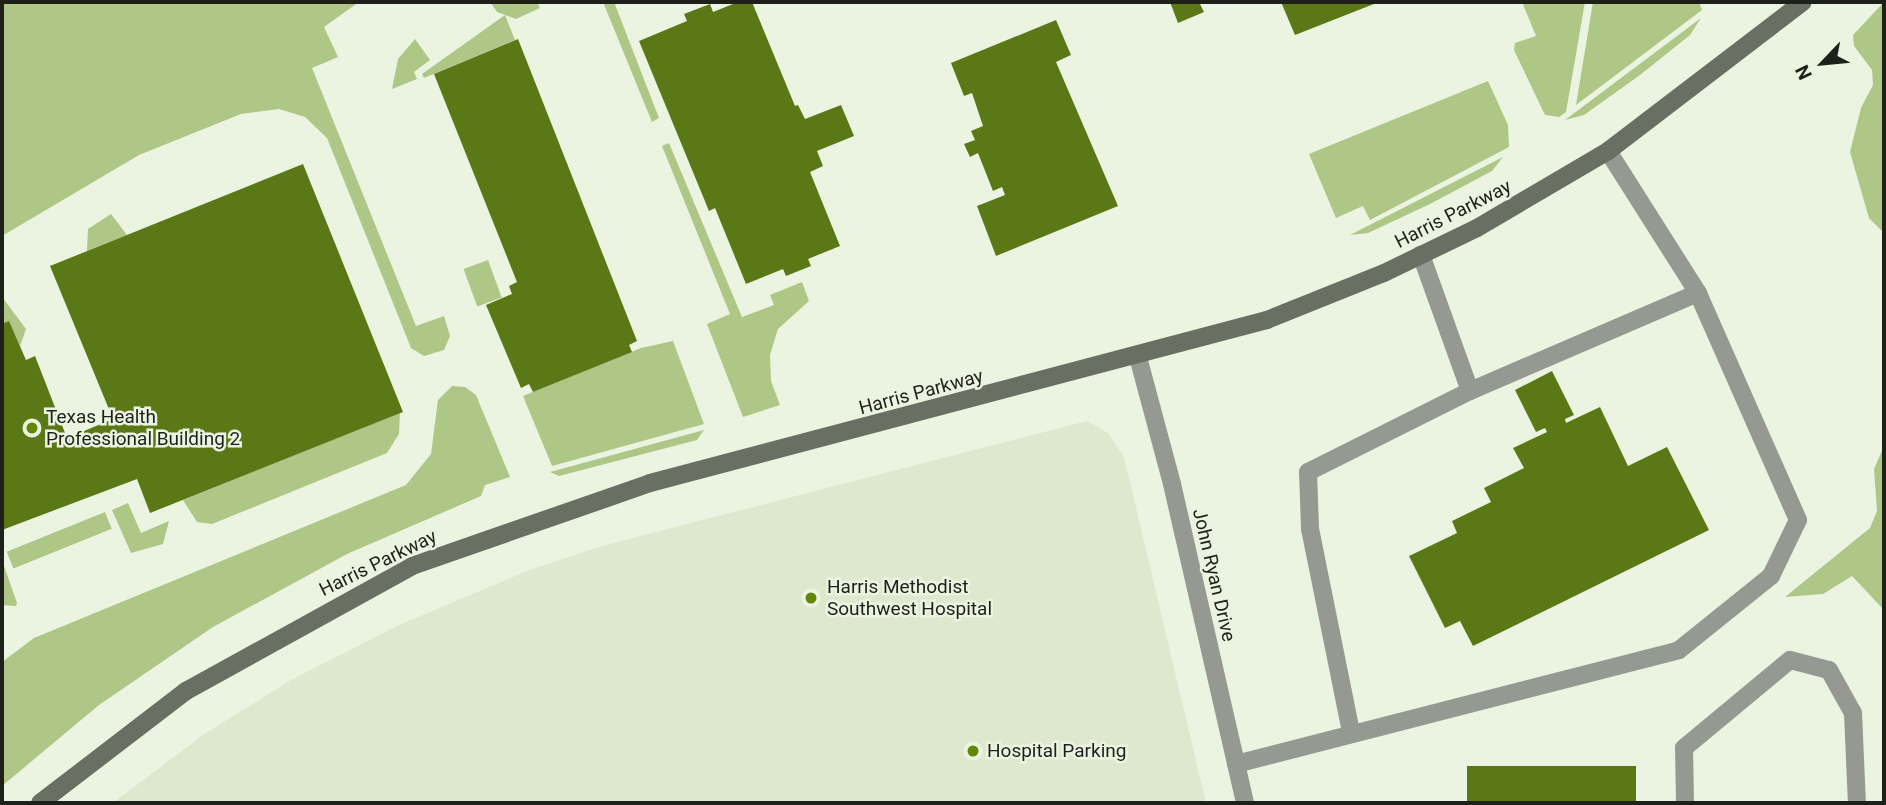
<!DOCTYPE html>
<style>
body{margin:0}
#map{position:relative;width:1886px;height:805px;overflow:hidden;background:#ebf4e0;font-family:Roboto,sans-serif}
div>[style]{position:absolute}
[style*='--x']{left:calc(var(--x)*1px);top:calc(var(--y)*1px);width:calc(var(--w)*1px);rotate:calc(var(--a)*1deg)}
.built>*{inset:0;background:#dde8ce}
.green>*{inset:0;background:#aec787;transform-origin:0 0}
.building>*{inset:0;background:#5a7816;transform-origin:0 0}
.lane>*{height:18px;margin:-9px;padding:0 9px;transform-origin:9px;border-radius:9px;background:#959991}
.street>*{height:18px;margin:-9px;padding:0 9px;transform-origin:9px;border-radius:9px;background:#959991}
.secondary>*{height:18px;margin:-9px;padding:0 9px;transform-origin:9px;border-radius:9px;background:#6a6f64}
.dots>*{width:19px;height:19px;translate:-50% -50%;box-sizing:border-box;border:4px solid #ebf4e0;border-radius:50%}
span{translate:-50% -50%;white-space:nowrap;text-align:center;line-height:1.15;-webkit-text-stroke:5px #ebf4e0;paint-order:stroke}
.street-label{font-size:19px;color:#1e211a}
.poi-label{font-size:19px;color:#1e211a}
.left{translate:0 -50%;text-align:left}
.frame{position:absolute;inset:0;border:4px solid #1e211a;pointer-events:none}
.north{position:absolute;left:1788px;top:28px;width:70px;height:70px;-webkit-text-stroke:5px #ebf4e0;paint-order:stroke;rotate:244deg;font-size:19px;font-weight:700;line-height:28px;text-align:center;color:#1e211a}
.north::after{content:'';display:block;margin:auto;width:24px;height:32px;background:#1e211a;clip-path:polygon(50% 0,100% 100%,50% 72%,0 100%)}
</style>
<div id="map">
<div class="built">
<div style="clip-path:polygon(1087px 421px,1108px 433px,1124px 457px,1206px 803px,113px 803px,203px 735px,291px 680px,399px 625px,527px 571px,602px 546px)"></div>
</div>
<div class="green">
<div style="clip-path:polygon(2px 2px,359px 2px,324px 27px,338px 57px,312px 68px,416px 326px,444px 316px,450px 336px,444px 350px,424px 356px,411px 348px,327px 138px,305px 117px,279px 109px,241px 114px,139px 155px,2px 236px)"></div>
<div style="clip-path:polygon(490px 2px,537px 2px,540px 8px,516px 19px,497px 12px)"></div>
<div style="clip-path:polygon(603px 2px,614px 2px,659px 118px,652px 122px)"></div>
<div style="clip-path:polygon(1522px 2px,1585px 2px,1566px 112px,1559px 117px,1545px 115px,1514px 50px,1515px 43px,1536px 36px)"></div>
<div style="clip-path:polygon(1593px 2px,1699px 2px,1702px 10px,1576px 105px)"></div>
<div style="clip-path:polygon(1884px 2px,1884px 233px,1869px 218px,1850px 152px,1861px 108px,1873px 85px,1872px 70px,1854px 46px,1853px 35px)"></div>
<div style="clip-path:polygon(505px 15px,515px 40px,424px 78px,422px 74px)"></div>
<div style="clip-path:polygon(1701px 18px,1690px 35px,1640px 75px,1584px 115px,1565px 120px)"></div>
<div style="clip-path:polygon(415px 39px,430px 60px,414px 72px,417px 79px,392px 89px,398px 59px)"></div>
<div style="clip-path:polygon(1488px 81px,1508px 125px,1509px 147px,1370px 220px,1363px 206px,1336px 218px,1309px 154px)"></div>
<div style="clip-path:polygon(669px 143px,742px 317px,774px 305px,770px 295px,802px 282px,809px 301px,778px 329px,770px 355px,771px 381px,780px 405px,743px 417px,707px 324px,730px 314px,662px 146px)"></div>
<div style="clip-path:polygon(1503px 157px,1492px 171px,1430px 204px,1368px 233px,1350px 235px)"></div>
<div style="clip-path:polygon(111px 214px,127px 235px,87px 251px,88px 229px)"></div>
<div style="left:488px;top:260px;width:40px;height:26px;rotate:70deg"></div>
<div style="clip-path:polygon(2px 297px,26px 329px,20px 346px,9px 322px,2px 324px)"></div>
<div style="clip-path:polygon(673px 341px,704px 424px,552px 466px,523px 396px,641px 348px)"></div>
<div style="clip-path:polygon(452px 386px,465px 387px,476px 395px,510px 477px,485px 485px,481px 496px,347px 554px,213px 627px,99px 705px,2px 786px,2px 662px,34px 638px,406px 485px,431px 454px,438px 400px)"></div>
<div style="clip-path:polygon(400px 413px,399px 434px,387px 453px,212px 524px,197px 522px,183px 500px)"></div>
<div style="clip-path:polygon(704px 430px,697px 440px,559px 476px,550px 472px)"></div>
<div style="clip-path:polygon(1884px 446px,1884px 610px,1852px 576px,1823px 594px,1785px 597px,1870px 528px,1877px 511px,1874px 469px)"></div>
<div style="clip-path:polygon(128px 503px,141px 533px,169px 521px,163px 544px,131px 553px,112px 510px)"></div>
<div style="left:105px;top:512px;width:18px;height:106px;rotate:68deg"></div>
<div style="clip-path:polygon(2px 560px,17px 603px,16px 606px,2px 605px)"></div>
</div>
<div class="building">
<div style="clip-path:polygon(738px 2px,752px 2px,795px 106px,798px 105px,805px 119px,841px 105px,854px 136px,817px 151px,823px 166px,810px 172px,840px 246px,808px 259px,811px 266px,786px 276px,783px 269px,746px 284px,715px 208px,709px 211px,639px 41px,687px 21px,684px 14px,710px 4px,713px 12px)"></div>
<div style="clip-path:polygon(1170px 2px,1199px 2px,1204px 12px,1178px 23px)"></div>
<div style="clip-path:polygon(1281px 2px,1379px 2px,1295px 35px)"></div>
<div style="clip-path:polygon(1056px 20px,1071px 55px,1056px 62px,1118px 206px,996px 256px,977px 206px,1005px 195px,1002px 187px,993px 191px,978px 153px,970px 157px,964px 144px,975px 140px,971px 131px,983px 126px,972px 93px,964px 96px,951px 63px)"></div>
<div style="clip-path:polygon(518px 39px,637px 341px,629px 345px,632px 352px,533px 392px,529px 384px,521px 388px,486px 305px,512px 294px,509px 286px,517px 282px,434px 74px)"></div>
<div style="clip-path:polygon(303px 164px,403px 412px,150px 513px,137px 479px,2px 530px,2px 324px,9px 321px,26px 360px,35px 356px,67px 438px,113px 419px,50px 266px)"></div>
<div style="clip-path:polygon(1552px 371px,1574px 415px,1565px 419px,1566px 423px,1600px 407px,1628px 466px,1667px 447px,1709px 530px,1473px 646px,1460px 621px,1445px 628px,1409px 556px,1457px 533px,1452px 521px,1491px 502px,1484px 488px,1524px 468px,1513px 448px,1547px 432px,1545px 428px,1536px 432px,1515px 390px)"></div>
<div style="left:1636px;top:766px;width:37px;height:169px;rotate:90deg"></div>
</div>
<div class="lane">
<div style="--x:1470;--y:391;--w:248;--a:-23.3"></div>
<div style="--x:1351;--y:732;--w:208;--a:-101.4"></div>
<div style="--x:1310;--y:528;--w:56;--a:-92"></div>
<div style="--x:1308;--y:472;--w:181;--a:-26.6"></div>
<div style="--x:1470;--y:391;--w:145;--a:-109.8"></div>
<div style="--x:1236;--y:764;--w:457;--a:-14.4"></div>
<div style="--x:1679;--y:650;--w:118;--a:-38.8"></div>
<div style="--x:1771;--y:576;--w:62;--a:-64.3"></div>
<div style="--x:1798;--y:520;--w:248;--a:-113.8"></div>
<div style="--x:1698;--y:293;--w:168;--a:-122.4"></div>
<div style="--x:1685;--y:803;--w:55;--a:-91"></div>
<div style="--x:1684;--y:748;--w:138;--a:-39.7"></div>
<div style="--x:1790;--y:660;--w:40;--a:14.4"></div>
<div style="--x:1829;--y:670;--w:49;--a:60.8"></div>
<div style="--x:1853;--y:713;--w:90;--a:87.5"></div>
</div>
<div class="street">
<div style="--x:1138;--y:357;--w:131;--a:75"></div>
<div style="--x:1172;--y:484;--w:327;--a:77.1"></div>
</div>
<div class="secondary">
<div style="--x:40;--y:803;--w:184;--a:-37.5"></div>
<div style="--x:186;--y:691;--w:258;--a:-28.9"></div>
<div style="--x:412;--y:566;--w:252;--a:-19.2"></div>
<div style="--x:650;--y:483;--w:638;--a:-14.8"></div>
<div style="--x:1267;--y:320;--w:126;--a:-21.9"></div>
<div style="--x:1384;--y:273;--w:103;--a:-25.8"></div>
<div style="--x:1477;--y:228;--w:152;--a:-30.4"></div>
<div style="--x:1608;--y:151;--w:245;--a:-37.4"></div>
</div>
<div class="dots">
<div style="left:32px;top:428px;background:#648709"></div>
<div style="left:811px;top:598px;background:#648709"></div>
<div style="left:973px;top:751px;background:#648709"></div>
</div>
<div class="street-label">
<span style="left:1453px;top:214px;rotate:-27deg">Harris Parkway</span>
<span style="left:921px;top:392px;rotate:-15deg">Harris Parkway</span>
<span style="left:378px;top:563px;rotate:-26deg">Harris Parkway</span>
<span style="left:1214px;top:575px;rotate:77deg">John Ryan Drive</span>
</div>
<div class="poi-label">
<span class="left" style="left:46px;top:428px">Texas Health<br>Professional Building 2</span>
<span class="left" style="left:827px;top:598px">Harris Methodist<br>Southwest Hospital</span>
<span class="left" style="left:987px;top:751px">Hospital Parking</span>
</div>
<div class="frame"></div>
<div class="north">N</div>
</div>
